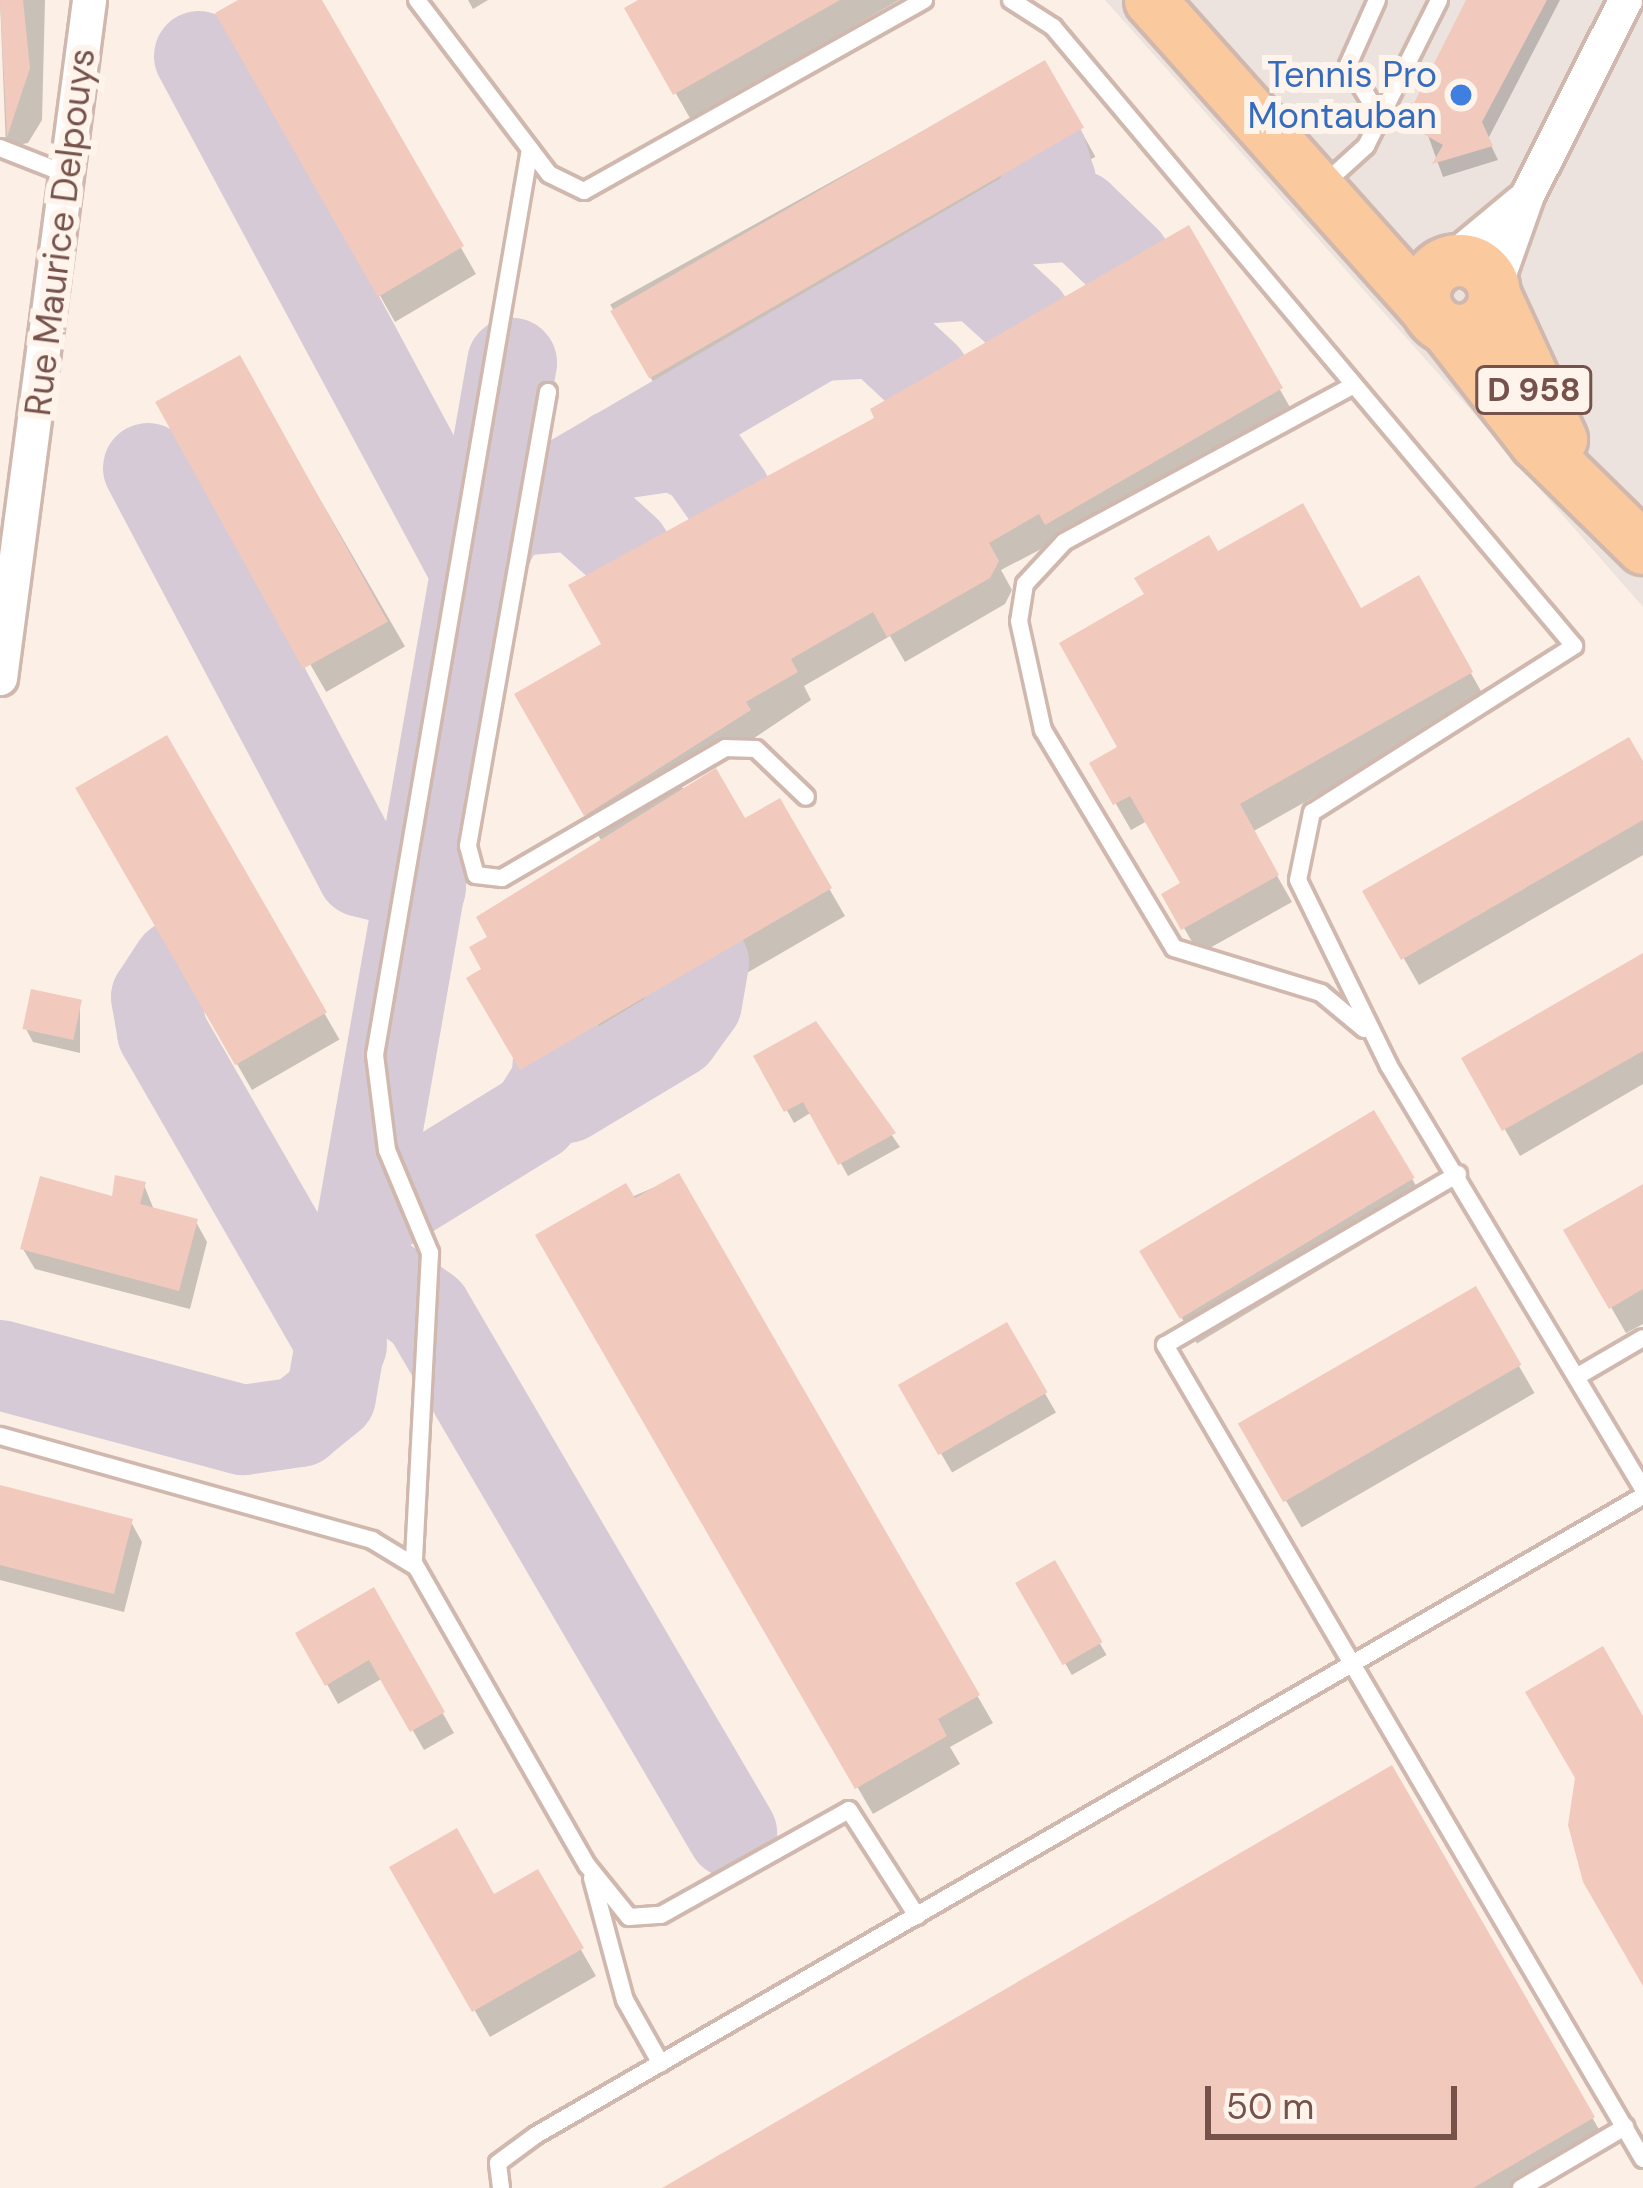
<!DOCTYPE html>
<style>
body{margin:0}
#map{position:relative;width:1643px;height:2188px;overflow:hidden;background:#fcf0e6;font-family:"DM Sans",sans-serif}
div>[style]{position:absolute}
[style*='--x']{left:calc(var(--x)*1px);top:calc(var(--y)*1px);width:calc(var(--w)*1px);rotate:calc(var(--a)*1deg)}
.industrial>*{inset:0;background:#ece3df}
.shadow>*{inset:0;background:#0003;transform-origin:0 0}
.taxiway>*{height:90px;margin:-45px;padding:0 45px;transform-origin:45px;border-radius:45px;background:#d6cad6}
.building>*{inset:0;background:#f2c9bd;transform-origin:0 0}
.roads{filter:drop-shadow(3px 0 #d0b8ae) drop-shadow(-3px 0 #d0b8ae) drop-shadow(0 3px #d0b8ae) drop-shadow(0 -3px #d0b8ae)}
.lane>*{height:16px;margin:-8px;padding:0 8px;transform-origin:8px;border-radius:8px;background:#fff}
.street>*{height:33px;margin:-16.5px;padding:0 16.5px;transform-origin:16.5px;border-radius:16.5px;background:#fff}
.primary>*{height:51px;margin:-25.5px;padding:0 25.5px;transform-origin:25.5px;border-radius:25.5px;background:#fbc99e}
.primary>.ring{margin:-25.5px;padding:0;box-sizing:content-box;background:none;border:51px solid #fbc99e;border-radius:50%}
.dots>*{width:33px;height:33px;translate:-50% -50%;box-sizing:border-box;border:6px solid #fff4ec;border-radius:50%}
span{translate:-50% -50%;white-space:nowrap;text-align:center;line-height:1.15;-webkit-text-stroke:12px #fff4ec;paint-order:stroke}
.shield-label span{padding:3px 9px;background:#fff4ec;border:3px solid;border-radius:9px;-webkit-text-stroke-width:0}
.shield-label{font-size:33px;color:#76524a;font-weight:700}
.shop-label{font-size:36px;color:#366cbe}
.right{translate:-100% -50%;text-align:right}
.street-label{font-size:36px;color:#76524a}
.scale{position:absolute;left:1205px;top:2086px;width:252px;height:54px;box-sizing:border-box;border:6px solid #76524a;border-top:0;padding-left:15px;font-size:36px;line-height:42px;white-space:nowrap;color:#76524a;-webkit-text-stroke:9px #fff4ec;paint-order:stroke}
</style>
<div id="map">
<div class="industrial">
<div style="clip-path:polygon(1105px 0,1643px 0,1643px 607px,1468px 407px)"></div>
</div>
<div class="shadow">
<div style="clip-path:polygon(0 0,45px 0,42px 120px,28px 143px,6px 147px)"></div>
<div style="clip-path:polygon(244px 0,319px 0,476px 274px,395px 322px,220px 14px)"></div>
<div style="clip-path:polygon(468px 0,488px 0,473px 9px)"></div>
<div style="clip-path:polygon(644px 0,899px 0,691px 120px,628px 9px)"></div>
<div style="clip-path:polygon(1469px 0,1560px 0,1488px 139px,1498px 160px,1443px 177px,1417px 105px)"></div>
<div style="left:1044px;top:64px;width:106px;height:496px;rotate:61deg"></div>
<div style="clip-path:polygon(1188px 229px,1295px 416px,1001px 570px,1012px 590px,1005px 604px,905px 662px,890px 636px,804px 686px,811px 700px,681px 787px,744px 822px,779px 802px,845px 916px,537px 1095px,470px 979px,485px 971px,491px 938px,602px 842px,518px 695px,605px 645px,878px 419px)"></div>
<div style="left:239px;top:359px;width:332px;height:91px;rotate:60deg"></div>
<div style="clip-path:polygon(1217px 555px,1360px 612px,1418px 579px,1486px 700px,1252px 832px,1292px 902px,1199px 954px,1165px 895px,1184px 885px,1147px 821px,1131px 830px,1093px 764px,1121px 748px)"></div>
<div style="left:166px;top:739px;width:347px;height:101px;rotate:60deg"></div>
<div style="clip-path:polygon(1643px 767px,1643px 855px,1419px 985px,1366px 892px)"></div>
<div style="clip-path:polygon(1643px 956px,1643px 1084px,1520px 1156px,1465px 1059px)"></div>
<div style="clip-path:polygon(80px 1003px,80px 1053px,33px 1042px,26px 1029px)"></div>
<div style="clip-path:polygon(815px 1025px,900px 1147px,848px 1176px,812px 1112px,794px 1123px,757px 1057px)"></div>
<div style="left:1373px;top:1114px;width:106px;height:269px;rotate:59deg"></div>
<div style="clip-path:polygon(678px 1177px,993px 1723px,950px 1747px,960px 1764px,873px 1814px,539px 1237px)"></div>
<div style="clip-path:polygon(144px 1185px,154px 1210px,196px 1222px,207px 1242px,190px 1309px,35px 1269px,23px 1249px)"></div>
<div style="clip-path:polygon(1643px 1188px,1643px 1324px,1626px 1333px,1567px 1231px)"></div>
<div style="left:1475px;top:1290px;width:119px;height:269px;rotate:60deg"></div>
<div style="left:1006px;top:1326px;width:100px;height:120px;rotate:60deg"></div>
<div style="clip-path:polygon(0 1488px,131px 1522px,142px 1542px,124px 1612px,0 1580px)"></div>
<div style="left:1054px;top:1564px;width:105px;height:40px;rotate:60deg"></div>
<div style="clip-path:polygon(373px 1591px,454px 1733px,424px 1750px,383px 1678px,338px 1704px,299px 1634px)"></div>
<div style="clip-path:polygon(1391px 1769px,1608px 2145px,1533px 2188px,668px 2188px)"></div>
<div style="clip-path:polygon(393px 1868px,493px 1898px,537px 1873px,596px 1976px,490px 2037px)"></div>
</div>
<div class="taxiway">
<div style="--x:199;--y:56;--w:586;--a:61.77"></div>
<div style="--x:1020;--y:220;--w:59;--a:-3.9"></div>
<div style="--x:1079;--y:216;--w:65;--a:43.8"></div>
<div style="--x:918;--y:279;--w:60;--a:-3.8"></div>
<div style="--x:978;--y:275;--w:65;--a:42.5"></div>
<div style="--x:820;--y:336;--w:58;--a:-3"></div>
<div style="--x:878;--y:333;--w:64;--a:43.1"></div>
<div style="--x:614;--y:455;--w:61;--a:-8.5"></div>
<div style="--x:674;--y:446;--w:31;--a:27"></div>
<div style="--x:702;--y:460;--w:42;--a:54.8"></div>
<div style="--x:148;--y:468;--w:457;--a:62.1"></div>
<div style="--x:362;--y:872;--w:61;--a:14.3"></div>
<div style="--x:519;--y:511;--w:57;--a:-5"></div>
<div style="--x:576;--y:506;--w:67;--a:42"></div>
<div style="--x:476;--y:572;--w:52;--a:-64.9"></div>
<div style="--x:498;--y:525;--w:25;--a:-34"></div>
<div style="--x:519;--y:511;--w:594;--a:-30.24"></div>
<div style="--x:1032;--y:212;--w:36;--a:-58"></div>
<div style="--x:1051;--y:182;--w:31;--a:-107"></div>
<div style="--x:177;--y:965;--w:38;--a:123"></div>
<div style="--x:156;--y:997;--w:36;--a:80"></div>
<div style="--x:162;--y:1032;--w:361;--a:60.1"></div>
<div style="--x:567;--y:1098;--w:126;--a:-31"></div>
<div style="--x:675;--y:1033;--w:37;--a:-54"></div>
<div style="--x:697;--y:1003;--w:41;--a:-80.1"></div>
<div style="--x:364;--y:1221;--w:201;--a:-31.6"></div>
<div style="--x:535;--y:1116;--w:39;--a:-58"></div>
<div style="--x:556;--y:1083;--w:36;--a:-85"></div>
<div style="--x:355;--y:1261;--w:88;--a:35.3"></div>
<div style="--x:427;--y:1312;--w:604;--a:59.65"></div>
<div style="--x:0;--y:1365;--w:252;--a:15"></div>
<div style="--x:243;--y:1430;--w:57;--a:-8.1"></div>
<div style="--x:299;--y:1422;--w:41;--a:-39.1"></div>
<div style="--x:331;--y:1396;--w:1049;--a:-80.06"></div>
</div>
<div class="building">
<div style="clip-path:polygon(0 0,23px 0,30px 68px,7px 137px)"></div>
<div style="clip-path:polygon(238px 0,322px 0,464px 246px,378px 297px,215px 13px)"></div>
<div style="clip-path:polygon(638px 0,840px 0,673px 95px,624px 8px)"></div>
<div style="clip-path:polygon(1466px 0,1547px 0,1482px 122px,1493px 146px,1432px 164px,1443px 145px,1418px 131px,1427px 112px,1413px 105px)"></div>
<div style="left:1045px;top:60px;width:78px;height:502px;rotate:60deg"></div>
<div style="clip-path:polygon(1189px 225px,1283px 388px,1045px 525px,1039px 514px,989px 543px,999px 561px,990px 578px,887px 637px,873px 612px,791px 659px,798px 672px,746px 702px,751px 710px,584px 816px,514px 694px,601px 644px,568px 585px,874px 418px,870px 409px)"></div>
<div style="left:240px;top:355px;width:305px;height:97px;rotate:61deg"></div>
<div style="clip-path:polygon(1303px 503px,1361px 608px,1419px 575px,1473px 672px,1240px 804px,1279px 875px,1181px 930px,1161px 894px,1180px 883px,1130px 796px,1113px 805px,1089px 763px,1117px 747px,1059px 643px,1144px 594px,1134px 578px,1209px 535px,1218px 551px)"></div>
<div style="left:167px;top:735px;width:320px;height:106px;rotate:60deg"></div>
<div style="clip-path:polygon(1629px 737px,1643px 761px,1643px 820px,1401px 960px,1362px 891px)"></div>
<div style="clip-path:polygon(716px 768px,745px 818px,780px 798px,832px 888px,520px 1070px,466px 978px,481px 969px,469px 947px,487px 937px,476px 917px)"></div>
<div style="clip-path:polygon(1643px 953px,1643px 1051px,1502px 1131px,1461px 1058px)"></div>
<div style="left:31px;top:989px;width:52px;height:41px;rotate:12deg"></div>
<div style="clip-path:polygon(816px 1021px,896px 1133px,838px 1165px,803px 1102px,784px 1112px,753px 1056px)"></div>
<div style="left:1374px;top:1110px;width:79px;height:274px;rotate:59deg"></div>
<div style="clip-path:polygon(679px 1173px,980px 1695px,938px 1719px,947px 1736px,855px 1789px,535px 1235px,626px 1183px,635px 1198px)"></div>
<div style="clip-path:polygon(115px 1175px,146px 1182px,140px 1204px,198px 1219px,179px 1291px,20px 1249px,40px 1176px,112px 1196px)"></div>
<div style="clip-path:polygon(1643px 1184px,1643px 1289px,1609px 1309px,1563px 1230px)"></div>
<div style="left:1476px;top:1286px;width:91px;height:275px;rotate:60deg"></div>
<div style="left:1007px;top:1322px;width:81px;height:126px;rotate:60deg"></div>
<div style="clip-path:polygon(0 1485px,133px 1519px,114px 1594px,0 1565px)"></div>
<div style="left:1055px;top:1560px;width:95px;height:46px;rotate:60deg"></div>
<div style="clip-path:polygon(374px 1587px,445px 1712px,410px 1732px,369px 1660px,325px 1686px,295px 1633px)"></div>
<div style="clip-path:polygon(1603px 1646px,1643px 1716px,1643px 1986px,1583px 1882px,1568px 1825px,1575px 1778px,1525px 1692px)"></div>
<div style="clip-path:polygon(1392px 1765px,1595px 2117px,1473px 2188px,662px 2188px)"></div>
<div style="clip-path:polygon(457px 1828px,494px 1894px,538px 1869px,584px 1948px,472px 2012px,389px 1867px)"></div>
</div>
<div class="roads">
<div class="lane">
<div style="--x:417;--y:0;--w:218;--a:52.8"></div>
<div style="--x:549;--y:174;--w:39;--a:26"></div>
<div style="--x:584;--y:191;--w:390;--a:-29.3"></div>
<div style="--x:1011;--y:0;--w:50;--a:32.7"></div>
<div style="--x:1053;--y:27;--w:809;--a:49.91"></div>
<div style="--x:1574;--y:646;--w:310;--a:147.6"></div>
<div style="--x:1312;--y:812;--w:69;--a:101.6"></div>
<div style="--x:1298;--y:880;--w:207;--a:63.9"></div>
<div style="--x:1389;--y:1066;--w:493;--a:59"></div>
<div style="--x:1377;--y:0;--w:71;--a:114"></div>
<div style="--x:1348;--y:65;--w:61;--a:58.4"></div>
<div style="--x:0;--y:148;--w:71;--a:21.5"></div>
<div style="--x:530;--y:149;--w:919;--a:99.71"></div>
<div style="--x:375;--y:1055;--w:96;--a:82.8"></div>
<div style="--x:387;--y:1150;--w:112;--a:67.3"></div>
<div style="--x:430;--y:1253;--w:310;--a:93"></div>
<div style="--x:414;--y:1563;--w:348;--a:60.2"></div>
<div style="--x:587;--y:1865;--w:67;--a:51.1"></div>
<div style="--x:629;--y:1917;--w:32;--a:-4"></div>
<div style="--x:661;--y:1915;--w:215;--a:-29.2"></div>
<div style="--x:849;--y:1810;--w:126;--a:57.3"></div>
<div style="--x:1324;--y:184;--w:57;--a:-42.1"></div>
<div style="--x:1366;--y:146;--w:163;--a:-63.4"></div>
<div style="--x:1354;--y:385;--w:330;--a:151.6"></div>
<div style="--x:1064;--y:542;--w:57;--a:132.9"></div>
<div style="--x:1025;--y:584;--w:37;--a:99"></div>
<div style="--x:1019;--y:621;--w:112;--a:77.6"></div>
<div style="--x:1043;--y:730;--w:254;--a:59"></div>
<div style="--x:1174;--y:948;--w:154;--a:17"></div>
<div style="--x:1321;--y:993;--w:56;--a:39.9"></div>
<div style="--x:548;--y:392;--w:461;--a:100"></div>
<div style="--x:468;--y:846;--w:30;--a:75"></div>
<div style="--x:476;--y:875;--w:26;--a:7"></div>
<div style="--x:502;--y:878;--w:258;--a:-30.2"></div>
<div style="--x:725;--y:748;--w:31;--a:2"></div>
<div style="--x:756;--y:749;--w:69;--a:43.8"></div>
<div style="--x:1458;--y:1174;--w:339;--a:149.7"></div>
<div style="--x:1165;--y:1345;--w:944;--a:59.58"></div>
<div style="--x:1578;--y:1376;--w:75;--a:-30.3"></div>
<div style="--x:0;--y:1436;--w:386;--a:15.6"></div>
<div style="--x:372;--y:1540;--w:48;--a:31.4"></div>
<div style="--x:592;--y:1878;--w:126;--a:74.9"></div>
<div style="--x:625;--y:2000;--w:73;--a:60.6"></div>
<div style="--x:501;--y:2188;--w:25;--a:-97"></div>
<div style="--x:498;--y:2163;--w:47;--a:-36.4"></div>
<div style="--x:536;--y:2135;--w:1278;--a:-30"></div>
<div style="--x:1521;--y:2188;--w:121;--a:-30.4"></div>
</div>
<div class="street">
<div style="--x:1450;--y:260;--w:92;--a:-39.7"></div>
<div style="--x:1494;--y:288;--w:99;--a:-70.5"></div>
<div style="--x:1527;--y:195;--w:218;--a:-63.3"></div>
<div style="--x:0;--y:678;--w:684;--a:-82.52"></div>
</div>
<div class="primary">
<div style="--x:1150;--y:0;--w:416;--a:48.2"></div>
<div class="ring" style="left:1424px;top:260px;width:19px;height:19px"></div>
<div style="--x:1494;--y:294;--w:160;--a:65.2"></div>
<div style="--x:1446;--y:328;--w:146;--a:52"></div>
<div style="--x:1536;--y:443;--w:150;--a:44.5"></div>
</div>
</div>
<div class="dots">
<div style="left:1461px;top:95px;background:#3f7fe0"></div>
</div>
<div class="shield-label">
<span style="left:1534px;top:390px">D 958</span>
</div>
<div class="shop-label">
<span class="right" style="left:1437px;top:95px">Tennis Pro<br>Montauban</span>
</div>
<div class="street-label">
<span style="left:60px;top:232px;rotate:-83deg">Rue Maurice Delpouys</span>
</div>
<div class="scale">50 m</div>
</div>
